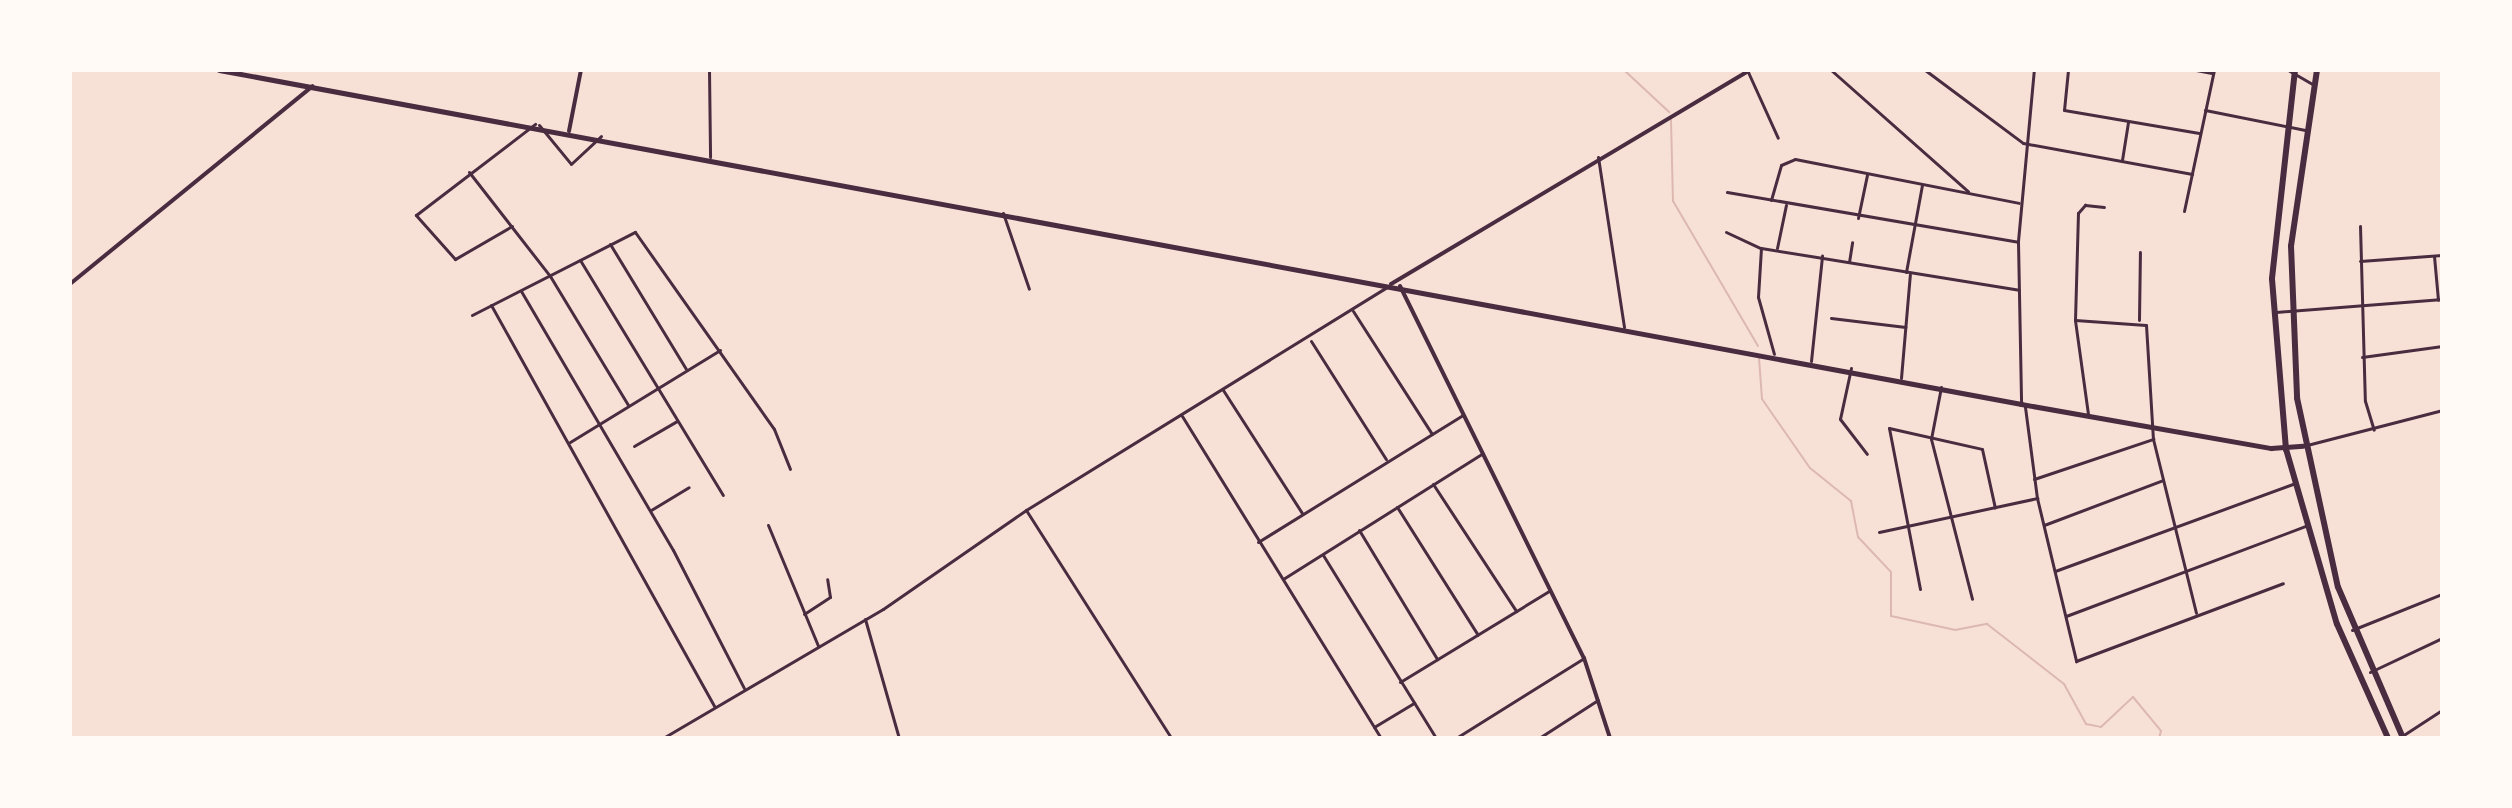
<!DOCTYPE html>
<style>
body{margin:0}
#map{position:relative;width:2512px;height:808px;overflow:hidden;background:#f7e1d7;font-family:Roboto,sans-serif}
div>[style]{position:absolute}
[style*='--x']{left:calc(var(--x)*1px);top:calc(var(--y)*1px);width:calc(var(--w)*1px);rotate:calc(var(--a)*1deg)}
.stream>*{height:2px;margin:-1px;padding:0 1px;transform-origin:1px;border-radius:1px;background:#dcb8b0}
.minor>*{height:3px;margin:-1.5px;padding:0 1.5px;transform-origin:1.5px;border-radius:1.5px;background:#4a2c40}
.tertiary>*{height:4px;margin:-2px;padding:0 2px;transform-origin:2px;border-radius:2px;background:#4a2c40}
.secondary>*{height:5px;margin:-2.5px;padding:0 2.5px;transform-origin:2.5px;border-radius:2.5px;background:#4a2c40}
.trunk>*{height:6px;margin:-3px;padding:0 3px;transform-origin:3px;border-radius:3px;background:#4a2c40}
span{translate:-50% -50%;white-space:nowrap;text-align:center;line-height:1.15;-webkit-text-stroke:8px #fffaf5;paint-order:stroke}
.frame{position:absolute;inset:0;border:72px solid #fffaf5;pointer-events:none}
</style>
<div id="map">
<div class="stream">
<div style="--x:1624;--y:70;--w:62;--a:43"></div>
<div style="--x:1671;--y:120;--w:81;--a:88.6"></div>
<div style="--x:1673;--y:201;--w:168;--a:59.6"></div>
<div style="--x:1759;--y:358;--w:41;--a:85.8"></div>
<div style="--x:1762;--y:399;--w:84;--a:55.2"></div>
<div style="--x:1810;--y:468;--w:53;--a:38.8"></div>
<div style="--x:1851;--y:501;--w:37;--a:79"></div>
<div style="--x:1858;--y:537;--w:48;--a:46.7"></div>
<div style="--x:1891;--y:572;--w:44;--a:90"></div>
<div style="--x:1891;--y:616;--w:66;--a:12.3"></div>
<div style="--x:1955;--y:630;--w:33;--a:-11"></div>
<div style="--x:1987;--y:624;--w:98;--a:37.9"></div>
<div style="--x:2064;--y:684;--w:46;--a:61.2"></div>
<div style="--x:2086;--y:724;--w:15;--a:11"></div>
<div style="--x:2101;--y:727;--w:44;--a:-43.2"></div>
<div style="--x:2133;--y:697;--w:44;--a:50.5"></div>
<div style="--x:2161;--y:731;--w:7;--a:106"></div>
</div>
<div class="minor">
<div style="--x:709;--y:70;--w:87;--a:89.3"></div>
<div style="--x:1831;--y:70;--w:183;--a:41.5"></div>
<div style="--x:1925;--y:70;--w:122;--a:36.7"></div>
<div style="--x:2023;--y:143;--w:172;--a:10.4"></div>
<div style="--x:2068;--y:70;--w:40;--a:95.7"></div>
<div style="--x:2064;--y:110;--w:137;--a:9.7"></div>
<div style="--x:2196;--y:70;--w:16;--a:11"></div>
<div style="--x:2288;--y:70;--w:30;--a:30"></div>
<div style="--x:1748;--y:72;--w:72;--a:65.6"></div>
<div style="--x:2205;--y:110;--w:102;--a:11.3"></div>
<div style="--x:539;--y:125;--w:50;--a:50.6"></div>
<div style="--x:571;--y:164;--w:41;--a:-43"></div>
<div style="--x:1598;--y:157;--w:172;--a:81.3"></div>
<div style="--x:2122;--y:160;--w:39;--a:-81"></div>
<div style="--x:469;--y:172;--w:132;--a:52.1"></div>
<div style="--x:550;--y:276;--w:151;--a:58.8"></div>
<div style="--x:1727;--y:192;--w:295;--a:9.7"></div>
<div style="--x:2018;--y:242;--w:162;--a:88.9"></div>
<div style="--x:1771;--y:200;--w:36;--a:-74"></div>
<div style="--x:1781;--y:165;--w:15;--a:-23"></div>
<div style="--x:1795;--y:159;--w:228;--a:11.1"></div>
<div style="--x:2184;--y:211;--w:144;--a:-78"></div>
<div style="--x:1003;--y:213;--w:80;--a:71.1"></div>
<div style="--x:1858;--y:218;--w:44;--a:-78.2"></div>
<div style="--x:512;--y:226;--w:66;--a:149.9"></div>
<div style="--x:455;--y:259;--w:59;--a:-131.6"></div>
<div style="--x:416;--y:215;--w:150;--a:-37.4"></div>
<div style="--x:2360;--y:226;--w:175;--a:88.4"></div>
<div style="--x:2365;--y:401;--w:30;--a:73"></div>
<div style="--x:1726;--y:232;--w:38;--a:25"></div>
<div style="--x:1761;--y:248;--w:261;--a:9.2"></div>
<div style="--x:2018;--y:241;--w:172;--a:-84.7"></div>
<div style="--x:610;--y:244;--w:146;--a:58.7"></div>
<div style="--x:1761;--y:248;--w:49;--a:93.5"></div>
<div style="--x:1758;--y:297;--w:59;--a:74.3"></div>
<div style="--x:1777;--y:248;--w:44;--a:-78.2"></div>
<div style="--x:2434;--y:256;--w:44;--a:84.8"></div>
<div style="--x:580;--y:260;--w:275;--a:58.7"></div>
<div style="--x:2360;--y:261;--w:82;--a:-4.2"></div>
<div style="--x:1849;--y:262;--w:20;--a:-81"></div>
<div style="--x:1906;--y:272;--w:88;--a:-79.6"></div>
<div style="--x:521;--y:291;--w:300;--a:59.6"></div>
<div style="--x:673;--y:550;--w:155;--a:62.8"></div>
<div style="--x:491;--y:305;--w:460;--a:60.9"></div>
<div style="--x:1353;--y:311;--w:146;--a:57.3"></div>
<div style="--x:2276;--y:312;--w:167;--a:-4.5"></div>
<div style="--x:472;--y:315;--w:183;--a:-27"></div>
<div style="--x:635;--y:232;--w:241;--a:54.8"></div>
<div style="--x:774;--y:429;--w:43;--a:68.2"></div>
<div style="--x:1831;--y:318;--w:75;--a:6.9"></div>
<div style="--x:2075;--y:320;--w:71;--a:4"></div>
<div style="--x:2146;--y:325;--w:114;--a:86.5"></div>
<div style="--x:2153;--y:439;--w:179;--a:76.1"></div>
<div style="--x:2139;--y:320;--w:68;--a:-89.2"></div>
<div style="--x:1311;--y:341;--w:140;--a:57.6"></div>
<div style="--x:2362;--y:357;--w:81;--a:-7.8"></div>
<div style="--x:1811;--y:361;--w:106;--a:-84"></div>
<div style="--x:1851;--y:368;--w:52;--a:102.2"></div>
<div style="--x:1840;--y:419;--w:44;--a:52.4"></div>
<div style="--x:1901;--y:378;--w:104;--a:-85.1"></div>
<div style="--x:1941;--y:387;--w:53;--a:100.9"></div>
<div style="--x:1931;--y:439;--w:165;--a:75.6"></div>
<div style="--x:1223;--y:390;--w:146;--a:57.3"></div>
<div style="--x:2025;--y:407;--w:92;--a:82.5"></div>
<div style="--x:2037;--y:498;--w:168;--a:76.5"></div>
<div style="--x:2076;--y:661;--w:221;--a:-20.6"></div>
<div style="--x:2088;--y:414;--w:95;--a:-97.9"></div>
<div style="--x:2075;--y:320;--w:107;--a:-88.4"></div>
<div style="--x:2078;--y:213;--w:11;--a:-49"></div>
<div style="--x:2085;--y:205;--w:19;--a:6"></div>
<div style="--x:1182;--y:416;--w:379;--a:58.3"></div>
<div style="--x:570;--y:442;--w:176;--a:-31.5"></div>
<div style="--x:2307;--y:445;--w:139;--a:-14.5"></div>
<div style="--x:634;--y:446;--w:50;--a:-30.2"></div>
<div style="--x:2034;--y:479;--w:126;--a:-18.6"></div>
<div style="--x:1433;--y:484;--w:152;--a:56.8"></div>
<div style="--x:1397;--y:507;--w:151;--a:57.7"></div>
<div style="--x:651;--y:510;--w:44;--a:-31.2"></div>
<div style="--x:1026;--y:510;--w:270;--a:57.5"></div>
<div style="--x:768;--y:525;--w:131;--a:67.5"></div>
<div style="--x:2044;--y:525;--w:127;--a:-20.7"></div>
<div style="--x:1359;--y:530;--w:151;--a:58.8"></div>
<div style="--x:1879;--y:532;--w:162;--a:-12.1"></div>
<div style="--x:1258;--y:542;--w:241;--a:-31.8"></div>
<div style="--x:1323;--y:555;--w:215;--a:58.3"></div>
<div style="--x:2055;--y:571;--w:256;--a:-20.1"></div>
<div style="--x:1283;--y:579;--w:236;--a:-32.2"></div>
<div style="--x:1920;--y:589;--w:164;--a:-100.9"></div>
<div style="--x:1889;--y:428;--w:95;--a:12.7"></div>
<div style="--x:1982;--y:449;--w:60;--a:77.6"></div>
<div style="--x:804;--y:614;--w:31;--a:-33"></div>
<div style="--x:830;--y:597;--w:18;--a:-99"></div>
<div style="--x:2066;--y:616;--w:256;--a:-20.6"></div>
<div style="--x:865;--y:619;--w:124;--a:74.1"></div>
<div style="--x:2352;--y:630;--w:97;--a:-21.8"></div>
<div style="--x:2370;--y:672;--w:80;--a:-25.3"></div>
<div style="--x:1400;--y:682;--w:175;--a:-31.4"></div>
<div style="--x:1374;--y:727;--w:47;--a:-31"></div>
<div style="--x:2402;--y:736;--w:48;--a:-33"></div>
<div style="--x:663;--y:738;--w:255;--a:-30.4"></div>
<div style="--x:883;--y:609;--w:174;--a:-34.7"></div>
<div style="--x:1026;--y:510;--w:426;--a:-31.7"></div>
<div style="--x:1456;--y:738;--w:151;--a:-32"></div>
<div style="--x:1539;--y:738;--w:70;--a:-32.8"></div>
</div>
<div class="tertiary">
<div style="--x:569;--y:131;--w:62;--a:-78.9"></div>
<div style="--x:70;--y:284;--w:313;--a:-39.2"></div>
<div style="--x:1391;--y:284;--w:418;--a:-30.8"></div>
<div style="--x:1400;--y:286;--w:415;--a:63.7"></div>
<div style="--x:1584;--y:658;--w:84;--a:72"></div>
</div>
<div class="secondary">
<div style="--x:219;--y:70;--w:1833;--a:10.5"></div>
<div style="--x:2021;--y:404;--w:254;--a:10"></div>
<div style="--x:2271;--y:448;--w:32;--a:-4"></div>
</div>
<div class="trunk">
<div style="--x:2295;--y:70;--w:210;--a:96.3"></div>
<div style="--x:2272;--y:279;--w:171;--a:85.3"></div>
<div style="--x:2286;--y:449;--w:182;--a:73.8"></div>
<div style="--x:2337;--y:624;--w:125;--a:65.9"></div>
<div style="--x:2317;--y:70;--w:178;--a:98.4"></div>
<div style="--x:2291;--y:246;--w:152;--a:87.7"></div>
<div style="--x:2297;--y:398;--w:193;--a:77.8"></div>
<div style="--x:2338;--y:587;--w:164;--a:66.7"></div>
</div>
<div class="frame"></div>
</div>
